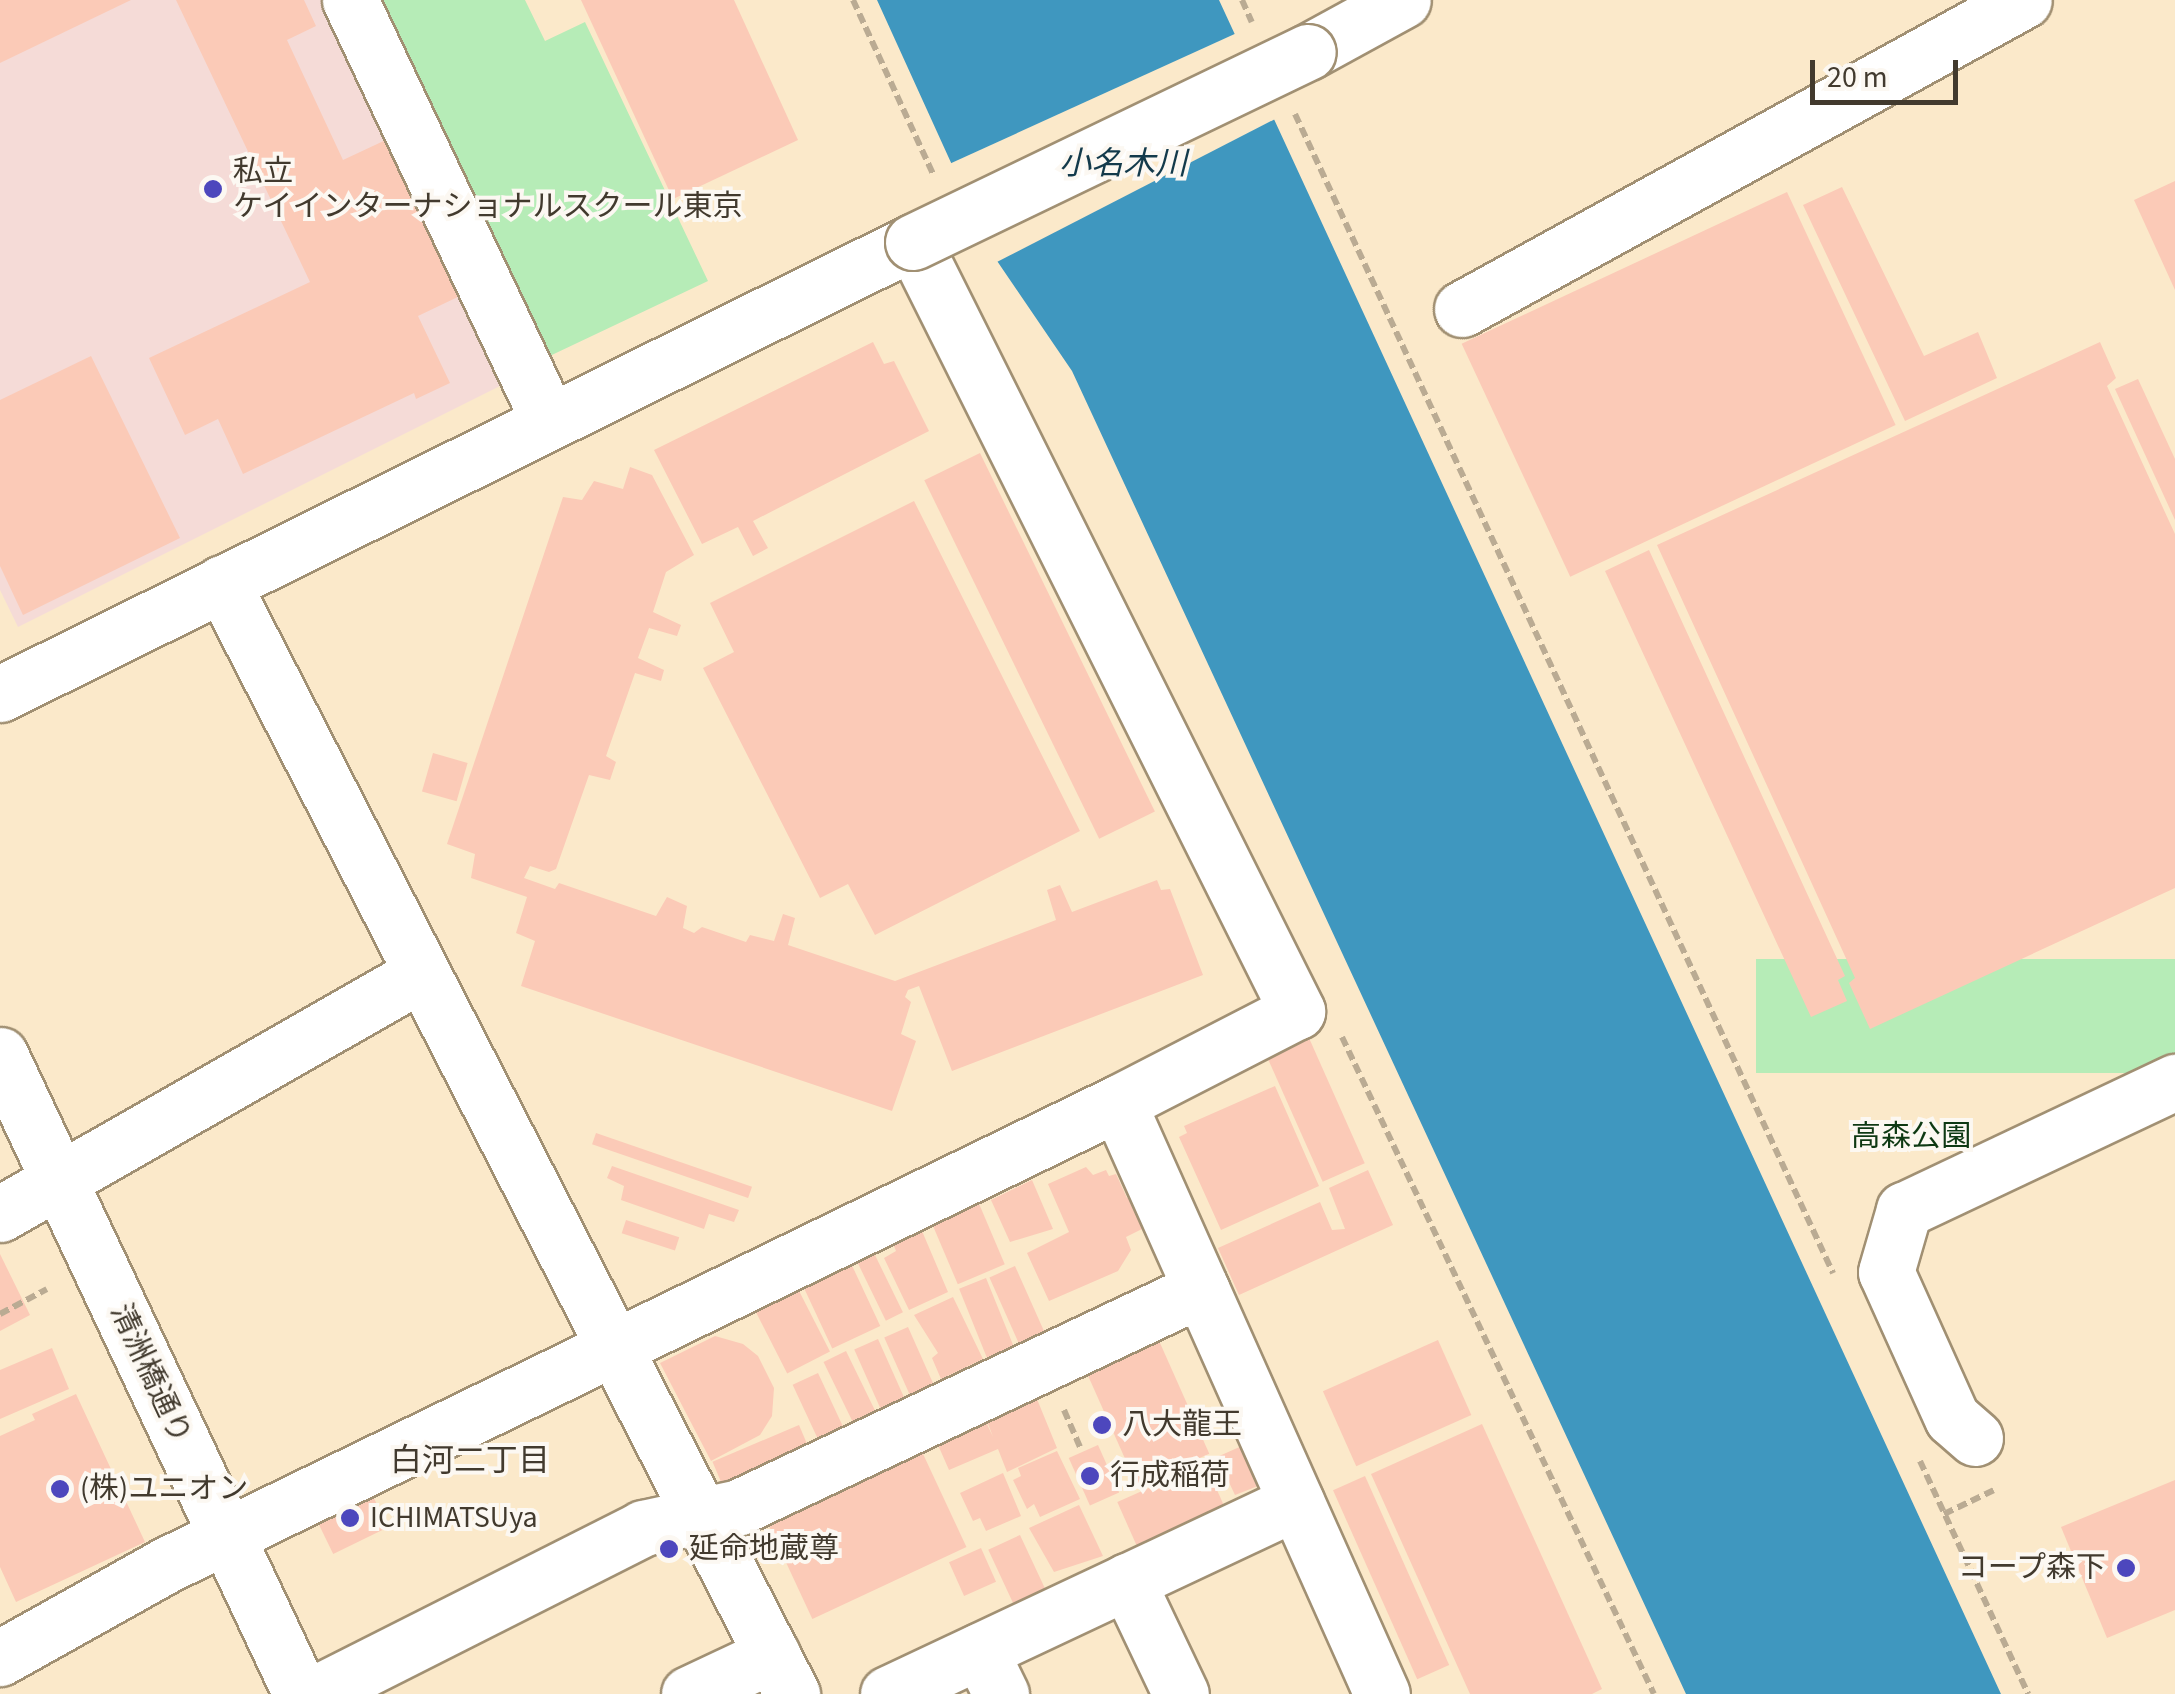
<!DOCTYPE html>
<meta charset="utf-8">
<style>
body{margin:0}
#map{position:relative;width:2175px;height:1694px;overflow:hidden;background:#fbe9ca;font-family:"Source Sans 3","Noto Sans JP",sans-serif}
div>[style]{position:absolute}
[style*='--x']{left:calc(var(--x)*1px);top:calc(var(--y)*1px);width:calc(var(--w)*1px);rotate:calc(var(--a)*1deg)}
.education>*{inset:0;background:#f5dbd7}
.green>*{inset:0;background:#b6ecb7;transform-origin:0 0}
.water>*{inset:0;background:#3f97bf}
.pier>*{inset:0;background:#fbe9ca}
.building>*{inset:0;background:#fbcab7;transform-origin:0 0}
.path>*{height:6px;margin-top:-3px;transform-origin:0;background:repeating-linear-gradient(90deg,#baab93 0 10px,transparent 0 15px)}
.roads{filter:drop-shadow(2px 0 #a19073) drop-shadow(-2px 0 #a19073) drop-shadow(0 2px #a19073) drop-shadow(0 -2px #a19073)}
.minor>*{height:55px;margin:-27.5px;padding:0 27.5px;transform-origin:27.5px;border-radius:27.5px;background:#fff}
.major>*{height:55px;margin:-27.5px;padding:0 27.5px;transform-origin:27.5px;border-radius:27.5px;background:#fff}
.bridges{filter:drop-shadow(2px 0 #a19073) drop-shadow(-2px 0 #a19073) drop-shadow(0 2px #a19073) drop-shadow(0 -2px #a19073)}
.minor-bridge>*{height:55px;margin:-27.5px;padding:0 27.5px;transform-origin:27.5px;border-radius:27.5px;background:#fff}
.dots>*{width:28px;height:28px;translate:-50% -50%;box-sizing:border-box;border:5px solid #fcf8f2;border-radius:50%}
span{translate:-50% -50%;white-space:nowrap;text-align:center;line-height:1.15;-webkit-text-stroke:8px #fcf8f2;paint-order:stroke}
.poi-label{font-size:30px;color:#423a2e}
.left{translate:0 -50%;text-align:left}
.right{translate:-100% -50%;text-align:right}
.park-label{font-size:30px;color:#0e3913}
.street-label{font-size:30px;color:#423a2e}
.water-label{font-size:32px;color:#133a4b;font-style:italic}
.neighbourhood-label{font-size:32px;color:#423a2e}
.scale{position:absolute;left:1810px;top:60px;width:148px;height:45px;box-sizing:border-box;border:5px solid #423a2e;border-top:0;padding-left:12px;font-size:30px;line-height:35px;white-space:nowrap;color:#423a2e;-webkit-text-stroke:8px #fcf8f2;paint-order:stroke}
</style>
<div id="map">
<div class="education">
<div style="clip-path:polygon(0 0,334px 0,516px 378px,18px 627px,0 590px)"></div>
</div>
<div class="green">
<div style="clip-path:polygon(365px 0,525px 0,545px 41px,585px 22px,708px 281px,537px 362px)"></div>
<div style="left:2175px;top:959px;width:114px;height:419px;rotate:90deg"></div>
</div>
<div class="water">
<div style="clip-path:polygon(877px 0,1219px 0,2001px 1694px,1686px 1694px,1072px 371px,993px 255px)"></div>
</div>
<div class="pier">
<div style="clip-path:polygon(1239px 32px,1279px 117px,993px 264px,947px 165px)"></div>
</div>
<div class="building">
<div style="clip-path:polygon(0 0,131px 0,0 63px)"></div>
<div style="clip-path:polygon(176px 0,304px 0,316px 26px,287px 40px,343px 160px,390px 138px,464px 294px,418px 316px,450px 383px,416px 399px,414px 393px,243px 474px,218px 419px,185px 435px,149px 358px,310px 282px)"></div>
<div style="clip-path:polygon(581px 0,734px 0,798px 140px,673px 199px)"></div>
<div style="clip-path:polygon(2175px 181px,2175px 290px,2134px 200px)"></div>
<div style="clip-path:polygon(1842px 187px,1924px 356px,1978px 332px,1997px 378px,1905px 421px,1803px 205px)"></div>
<div style="left:1787px;top:192px;width:257px;height:359px;rotate:65deg"></div>
<div style="clip-path:polygon(873px 342px,884px 364px,894px 361px,929px 431px,753px 521px,768px 548px,753px 556px,738px 527px,702px 544px,654px 450px)"></div>
<div style="clip-path:polygon(2100px 342px,2116px 378px,2107px 386px,2175px 534px,2175px 888px,1870px 1029px,1849px 983px,1855px 978px,1657px 545px)"></div>
<div style="clip-path:polygon(91px 356px,180px 538px,23px 615px,0 566px,0 400px)"></div>
<div style="clip-path:polygon(2138px 379px,2175px 459px,2175px 520px,2115px 389px)"></div>
<div style="left:980px;top:453px;width:399px;height:62px;rotate:64deg"></div>
<div style="clip-path:polygon(630px 467px,652px 475px,694px 555px,666px 572px,653px 612px,681px 625px,677px 636px,649px 628px,638px 658px,664px 670px,661px 681px,635px 673px,606px 756px,616px 762px,610px 780px,589px 775px,556px 869px,549px 872px,530px 866px,524px 878px,555px 889px,559px 883px,656px 916px,667px 897px,687px 906px,683px 928px,694px 933px,702px 927px,746px 942px,750px 935px,774px 941px,783px 914px,795px 918px,788px 945px,895px 981px,1056px 920px,1047px 890px,1060px 885px,1072px 912px,1157px 880px,1161px 890px,1170px 889px,1203px 975px,952px 1071px,919px 986px,908px 990px,905px 997px,911px 1002px,901px 1034px,916px 1041px,892px 1111px,521px 986px,535px 941px,516px 933px,527px 897px,471px 878px,475px 854px,447px 844px,563px 497px,582px 500px,594px 481px,623px 489px)"></div>
<div style="clip-path:polygon(914px 501px,1080px 831px,875px 935px,848px 884px,820px 898px,703px 668px,734px 652px,710px 603px)"></div>
<div style="clip-path:polygon(1649px 550px,1845px 976px,1838px 980px,1847px 1001px,1811px 1017px,1605px 571px)"></div>
<div style="left:433px;top:753px;width:36px;height:40px;rotate:16deg"></div>
<div style="left:1309px;top:1038px;width:137px;height:46px;rotate:66deg"></div>
<div style="clip-path:polygon(1275px 1086px,1319px 1186px,1221px 1230px,1179px 1137px,1187px 1133px,1184px 1126px)"></div>
<div style="left:596px;top:1133px;width:165px;height:12px;rotate:19deg"></div>
<div style="clip-path:polygon(612px 1166px,739px 1210px,734px 1222px,709px 1214px,704px 1229px,621px 1200px,624px 1186px,607px 1178px)"></div>
<div style="clip-path:polygon(1086px 1167px,1093px 1175px,1106px 1170px,1109px 1176px,1116px 1174px,1127px 1198px,1134px 1196px,1148px 1226px,1126px 1237px,1131px 1250px,1118px 1271px,1049px 1301px,1027px 1253px,1069px 1232px,1048px 1184px)"></div>
<div style="clip-path:polygon(1368px 1170px,1393px 1225px,1239px 1295px,1218px 1248px,1320px 1202px,1332px 1230px,1345px 1229px,1329px 1188px)"></div>
<div style="clip-path:polygon(1032px 1180px,1053px 1229px,1010px 1242px,991px 1200px)"></div>
<div style="left:977px;top:1199px;width:71px;height:51px;rotate:67deg"></div>
<div style="left:626px;top:1220px;width:56px;height:14px;rotate:18deg"></div>
<div style="clip-path:polygon(919px 1224px,948px 1292px,909px 1310px,884px 1258px,896px 1251px,890px 1236px)"></div>
<div style="left:874px;top:1253px;width:66px;height:19px;rotate:64deg"></div>
<div style="clip-path:polygon(0 1254px,30px 1315px,0 1331px)"></div>
<div style="left:849px;top:1259px;width:74px;height:53px;rotate:65deg"></div>
<div style="left:1015px;top:1266px;width:80px;height:28px;rotate:66deg"></div>
<div style="left:986px;top:1278px;width:74px;height:29px;rotate:68deg"></div>
<div style="left:795px;top:1283px;width:77px;height:48px;rotate:63deg"></div>
<div style="clip-path:polygon(953px 1297px,983px 1359px,941px 1379px,932px 1358px,938px 1353px,914px 1315px)"></div>
<div style="left:908px;top:1327px;width:72px;height:26px;rotate:66deg"></div>
<div style="left:1156px;top:1334px;width:131px;height:79px;rotate:66deg"></div>
<div style="clip-path:polygon(715px 1336px,743px 1344px,758px 1356px,774px 1388px,772px 1416px,760px 1435px,711px 1461px,660px 1363px)"></div>
<div style="left:878px;top:1339px;width:68px;height:26px;rotate:66deg"></div>
<div style="left:1438px;top:1340px;width:82px;height:126px;rotate:66deg"></div>
<div style="clip-path:polygon(52px 1348px,69px 1389px,0 1419px,0 1370px)"></div>
<div style="left:846px;top:1351px;width:72px;height:25px;rotate:64deg"></div>
<div style="left:818px;top:1373px;width:64px;height:28px;rotate:65deg"></div>
<div style="clip-path:polygon(1030px 1382px,1057px 1448px,1007px 1472px,998px 1449px,949px 1470px,931px 1429px,979px 1407px,993px 1437px,981px 1405px)"></div>
<div style="clip-path:polygon(76px 1394px,145px 1542px,16px 1602px,0 1567px,0 1436px,35px 1420px,32px 1414px)"></div>
<div style="clip-path:polygon(1482px 1424px,1602px 1689px,1592px 1694px,1470px 1694px,1371px 1474px)"></div>
<div style="left:799px;top:1425px;width:25px;height:94px;rotate:67deg"></div>
<div style="left:917px;top:1441px;width:117px;height:170px;rotate:65deg"></div>
<div style="left:1098px;top:1445px;width:52px;height:32px;rotate:66deg"></div>
<div style="clip-path:polygon(1244px 1445px,1261px 1479px,1258px 1486px,1235px 1495px,1217px 1457px)"></div>
<div style="clip-path:polygon(1057px 1451px,1080px 1499px,1040px 1517px,1034px 1504px,1027px 1509px,1013px 1480px,1021px 1476px,1018px 1468px)"></div>
<div style="left:1205px;top:1463px;width:47px;height:96px;rotate:66deg"></div>
<div style="clip-path:polygon(1003px 1473px,1021px 1516px,986px 1531px,980px 1518px,973px 1521px,960px 1493px)"></div>
<div style="left:1365px;top:1476px;width:207px;height:35px;rotate:66deg"></div>
<div style="clip-path:polygon(2175px 1480px,2175px 1610px,2107px 1638px,2061px 1527px)"></div>
<div style="left:367px;top:1484px;width:48px;height:61px;rotate:64deg"></div>
<div style="clip-path:polygon(1079px 1505px,1103px 1556px,1054px 1572px,1029px 1528px)"></div>
<div style="left:1020px;top:1535px;width:63px;height:35px;rotate:65deg"></div>
<div style="left:981px;top:1548px;width:37px;height:35px;rotate:66deg"></div>
</div>
<div class="path">
<div style="--x:853;--y:0;--w:194;--a:65.3"></div>
<div style="--x:1242;--y:0;--w:24;--a:66"></div>
<div style="--x:1295;--y:114;--w:1278;--a:65.1"></div>
<div style="--x:1342;--y:1037;--w:727;--a:64.6"></div>
<div style="--x:0;--y:1314;--w:53;--a:-28"></div>
<div style="--x:1064;--y:1410;--w:40;--a:66.6"></div>
<div style="--x:1920;--y:1461;--w:257;--a:65.1"></div>
<div style="--x:1944;--y:1514;--w:55;--a:-25.6"></div>
</div>
<div class="roads">
<div class="minor">
<div style="--x:350;--y:0;--w:466;--a:64.7"></div>
<div style="--x:1308;--y:52;--w:108;--a:-28.7"></div>
<div style="--x:1462;--y:309;--w:641;--a:-28.8"></div>
<div style="--x:222;--y:583;--w:1249;--a:62.84"></div>
<div style="--x:0;--y:694;--w:1019;--a:-26.34"></div>
<div style="--x:913;--y:242;--w:860;--a:63.46"></div>
<div style="--x:1297;--y:1011;--w:201;--a:152.8"></div>
<div style="--x:1118;--y:1103;--w:1056;--a:154.11"></div>
<div style="--x:168;--y:1564;--w:193;--a:150.8"></div>
<div style="--x:1118;--y:1103;--w:647;--a:65.93"></div>
<div style="--x:0;--y:1214;--w:486;--a:-29.7"></div>
<div style="--x:1975;--y:1438;--w:30;--a:-139"></div>
<div style="--x:1952;--y:1418;--w:160;--a:-114.3"></div>
<div style="--x:1886;--y:1272;--w:65;--a:-73.8"></div>
<div style="--x:1904;--y:1210;--w:300;--a:-25.3"></div>
<div style="--x:1127;--y:1581;--w:125;--a:64.5"></div>
<div style="--x:980;--y:1651;--w:48;--a:64"></div>
<div style="--x:315;--y:1694;--w:368;--a:-26.8"></div>
<div style="--x:643;--y:1528;--w:98;--a:-12.3"></div>
<div style="--x:739;--y:1507;--w:511;--a:-25.26"></div>
<div style="--x:689;--y:1694;--w:92;--a:-25.2"></div>
<div style="--x:888;--y:1694;--w:451;--a:-25.2"></div>
</div>
<div class="major">
<div style="--x:0;--y:1055;--w:706;--a:64.78"></div>
</div>
</div>
<div class="bridges">
<div class="minor-bridge">
<div style="--x:913;--y:242;--w:438;--a:-25.7"></div>
</div>
</div>
<div class="dots">
<div style="left:213px;top:189px;background:#4d47bd"></div>
<div style="left:1102px;top:1425px;background:#4d47bd"></div>
<div style="left:1090px;top:1476px;background:#4d47bd"></div>
<div style="left:60px;top:1489px;background:#4d47bd"></div>
<div style="left:350px;top:1518px;background:#4d47bd"></div>
<div style="left:669px;top:1549px;background:#4d47bd"></div>
<div style="left:2126px;top:1568px;background:#4d47bd"></div>
</div>
<div class="poi-label">
<span class="left" style="left:233px;top:189px">私立<br>ケイインターナショナルスクール東京</span>
<span class="left" style="left:1122px;top:1425px">八大龍王</span>
<span class="left" style="left:1110px;top:1476px">行成稲荷</span>
<span class="left" style="left:80px;top:1489px">(株)ユニオン</span>
<span class="left" style="left:370px;top:1518px">ICHIMATSUya</span>
<span class="left" style="left:689px;top:1549px">延命地蔵尊</span>
<span class="right" style="left:2106px;top:1568px">コープ森下</span>
</div>
<div class="park-label">
<span style="left:1911px;top:1137px">高森公園</span>
</div>
<div class="street-label">
<span style="left:150px;top:1374px;rotate:65deg">清洲橋通り</span>
</div>
<div class="water-label">
<span style="left:1123px;top:164px">小名木川</span>
</div>
<div class="neighbourhood-label">
<span style="left:470px;top:1461px">白河二丁目</span>
</div>
<div class="scale">20 m</div>
</div>
